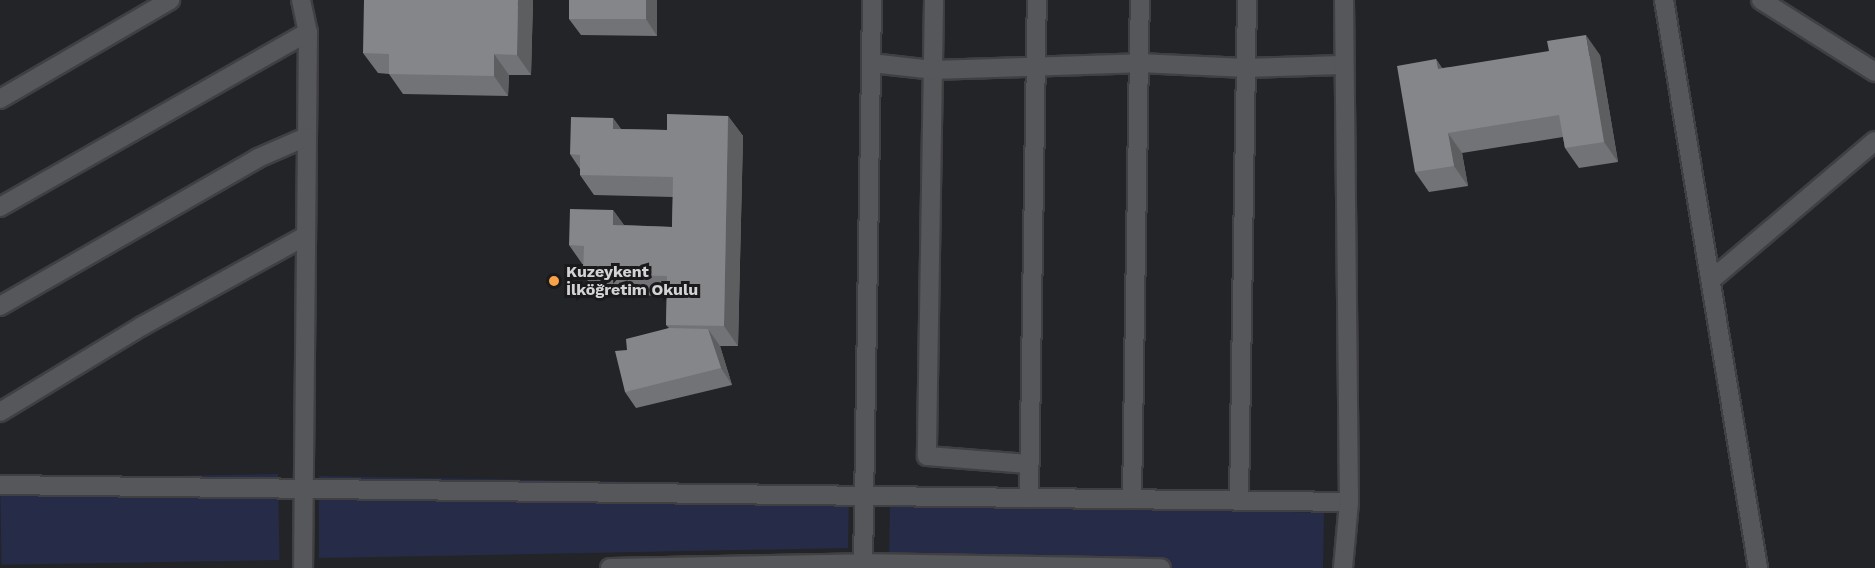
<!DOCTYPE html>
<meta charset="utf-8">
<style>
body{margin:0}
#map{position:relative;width:1875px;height:568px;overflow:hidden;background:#232427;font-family:"Work Sans",sans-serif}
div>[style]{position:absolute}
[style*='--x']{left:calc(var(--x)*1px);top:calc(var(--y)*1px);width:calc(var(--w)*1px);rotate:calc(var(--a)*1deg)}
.green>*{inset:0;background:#262c47;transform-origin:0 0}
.roads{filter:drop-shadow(2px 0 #404043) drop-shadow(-2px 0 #404043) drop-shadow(0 2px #404043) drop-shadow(0 -2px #404043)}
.minor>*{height:18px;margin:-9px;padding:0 9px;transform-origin:9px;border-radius:9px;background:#56575a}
.wall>*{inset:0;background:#727376}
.shaded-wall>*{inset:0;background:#5d5e60}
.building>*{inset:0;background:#858689;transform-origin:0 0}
.dots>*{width:16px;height:16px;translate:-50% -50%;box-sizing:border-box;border:3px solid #1a1a1d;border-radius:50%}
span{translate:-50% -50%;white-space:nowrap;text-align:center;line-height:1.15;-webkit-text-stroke:6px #1a1a1d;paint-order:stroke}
.poi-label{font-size:16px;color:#d3d3d5;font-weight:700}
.left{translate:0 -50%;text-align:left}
</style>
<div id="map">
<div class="green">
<div style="left:278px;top:474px;width:86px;height:278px;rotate:89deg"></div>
<div style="clip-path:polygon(319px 476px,849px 486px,848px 548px,319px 558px)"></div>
<div style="left:890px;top:505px;width:434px;height:59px;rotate:1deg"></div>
</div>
<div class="roads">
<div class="minor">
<div style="--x:301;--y:0;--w:33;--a:78"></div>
<div style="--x:308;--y:32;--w:536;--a:90.53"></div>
<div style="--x:934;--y:0;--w:456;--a:90.9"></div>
<div style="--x:927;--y:456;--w:102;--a:4.5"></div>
<div style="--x:1664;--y:0;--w:576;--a:80.6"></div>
<div style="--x:1761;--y:0;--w:135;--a:32.3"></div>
<div style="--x:871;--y:63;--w:62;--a:6.4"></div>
<div style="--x:933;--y:70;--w:206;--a:-1.9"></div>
<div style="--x:1139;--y:63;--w:107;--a:2.7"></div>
<div style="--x:1246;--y:68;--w:96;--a:-1.8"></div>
<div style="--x:0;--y:99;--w:197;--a:-30.2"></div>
<div style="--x:0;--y:207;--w:354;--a:-29.6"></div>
<div style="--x:1711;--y:280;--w:215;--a:-40.3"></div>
<div style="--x:0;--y:306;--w:297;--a:-29.8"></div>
<div style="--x:258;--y:158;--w:52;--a:-23.6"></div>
<div style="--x:0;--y:412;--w:166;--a:-31.2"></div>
<div style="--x:142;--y:326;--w:186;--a:-28.9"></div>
<div style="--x:0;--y:485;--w:1349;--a:0.72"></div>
<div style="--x:1029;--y:498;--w:498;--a:-89.1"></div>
<div style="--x:1132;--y:499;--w:499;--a:-89.1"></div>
<div style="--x:1239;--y:501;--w:501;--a:-89.09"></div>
<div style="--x:610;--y:568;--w:253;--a:-1.1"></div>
<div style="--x:863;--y:563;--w:298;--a:1"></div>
<div style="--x:863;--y:568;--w:568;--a:-89.09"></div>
<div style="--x:1343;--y:568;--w:66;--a:-84.8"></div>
<div style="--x:1349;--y:502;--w:502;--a:-90.57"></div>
</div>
</div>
<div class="wall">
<div style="clip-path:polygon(533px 0,531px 75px,509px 75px,508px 96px,403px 94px,389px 74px,378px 73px,363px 53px)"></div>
<div style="clip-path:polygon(569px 0,657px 0,657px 36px,581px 35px,569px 19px)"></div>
<div style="clip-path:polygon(1600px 55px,1618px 162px,1579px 168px,1565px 148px,1563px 137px,1462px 153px,1468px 186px,1429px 192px,1415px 172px,1436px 59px,1442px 68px)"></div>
<div style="clip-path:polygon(728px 116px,743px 136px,738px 346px,720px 346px,732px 385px,636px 408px,625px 392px,627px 350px,669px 328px,666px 325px,667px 296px,597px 294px,583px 274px,583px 265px,569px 245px,613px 210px,624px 225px,672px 227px,673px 197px,594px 195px,580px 175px,580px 169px,570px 154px,613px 118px,621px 129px,667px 130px)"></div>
</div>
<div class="shaded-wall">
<div style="clip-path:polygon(518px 0,533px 0,531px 75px,517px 55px)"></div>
<div style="clip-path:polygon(646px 0,657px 0,657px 36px,646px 19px)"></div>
<div style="clip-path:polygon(1586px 35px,1600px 55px,1618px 162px,1604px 142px)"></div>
<div style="clip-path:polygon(494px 54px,509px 75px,508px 96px,494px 76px)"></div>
<div style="clip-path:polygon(1436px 59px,1450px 80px,1438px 69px)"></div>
<div style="clip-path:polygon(728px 116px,743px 136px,738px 346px,724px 326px)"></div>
<div style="clip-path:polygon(613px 118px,627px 138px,613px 129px)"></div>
<div style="clip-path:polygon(1448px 133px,1462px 153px,1468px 186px,1454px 166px)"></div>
<div style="clip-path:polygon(613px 210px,627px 230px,613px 225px)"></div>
<div style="clip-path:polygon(708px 329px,720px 346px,732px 385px,721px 368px)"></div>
</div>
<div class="building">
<div style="clip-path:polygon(364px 0,518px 0,517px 55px,494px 54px,494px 76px,389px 74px,389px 54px,363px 53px)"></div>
<div style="left:569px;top:0;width:77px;height:19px"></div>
<div style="clip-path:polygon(1586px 35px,1604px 142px,1565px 148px,1559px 115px,1448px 133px,1454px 166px,1415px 172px,1397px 66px,1436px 59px,1438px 69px,1549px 51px,1547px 41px)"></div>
<div style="clip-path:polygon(667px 114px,728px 116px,724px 326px,666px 325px,667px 276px,583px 274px,584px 246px,569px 245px,570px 209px,613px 210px,613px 225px,672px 227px,673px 177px,580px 175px,580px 155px,570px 154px,571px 117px,613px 118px,613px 129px,667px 130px)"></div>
<div style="clip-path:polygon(669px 328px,708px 329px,721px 368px,625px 392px,615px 351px,627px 350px,626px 339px)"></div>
</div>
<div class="dots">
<div style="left:554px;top:281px;background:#f7a148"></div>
</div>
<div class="poi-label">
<span class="left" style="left:566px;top:281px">Kuzeykent<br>İlköğretim Okulu</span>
</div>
</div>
